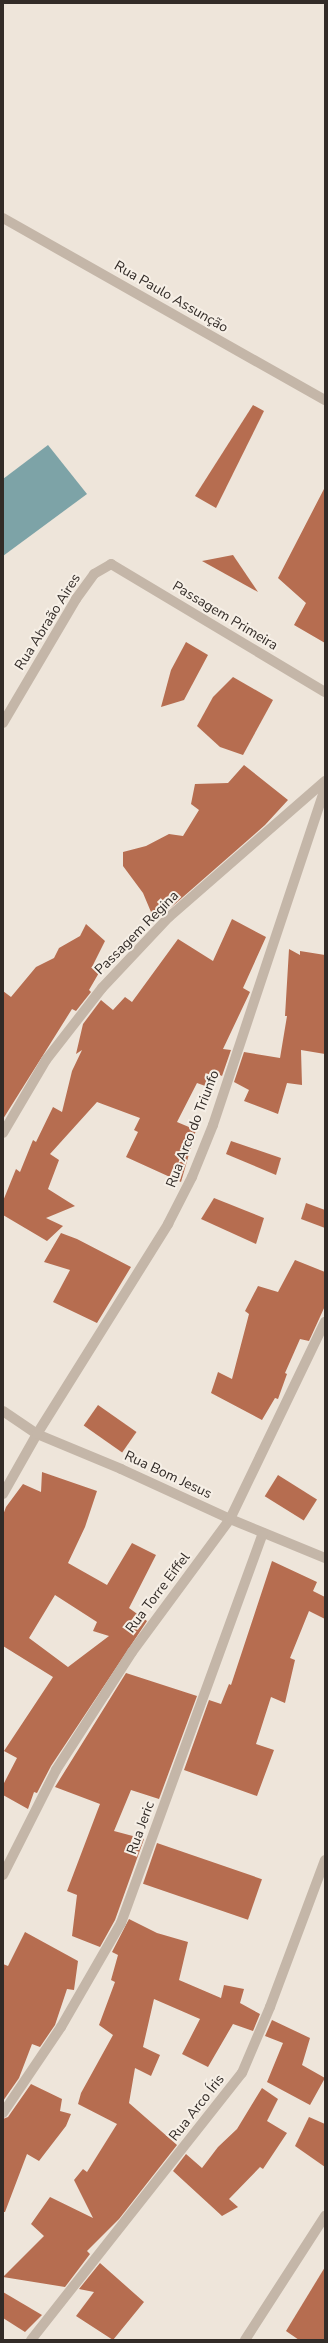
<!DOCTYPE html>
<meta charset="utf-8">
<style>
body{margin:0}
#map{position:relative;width:328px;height:2343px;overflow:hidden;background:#eee5da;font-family:"Nunito Sans",sans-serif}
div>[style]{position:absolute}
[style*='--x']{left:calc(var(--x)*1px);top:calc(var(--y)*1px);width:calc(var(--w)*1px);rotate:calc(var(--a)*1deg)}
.water>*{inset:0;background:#7da3a7}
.building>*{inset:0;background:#b66d50;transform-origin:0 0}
.minor>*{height:10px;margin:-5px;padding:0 5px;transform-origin:5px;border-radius:5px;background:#c4b6a8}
.tertiary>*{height:10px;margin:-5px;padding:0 5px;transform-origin:5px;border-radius:5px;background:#c4b6a8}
span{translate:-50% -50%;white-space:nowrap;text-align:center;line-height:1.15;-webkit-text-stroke:4px #f6efe6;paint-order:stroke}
.street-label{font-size:14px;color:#322b27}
.frame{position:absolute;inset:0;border:4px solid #322b27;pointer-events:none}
</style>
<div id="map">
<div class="water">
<div style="clip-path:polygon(48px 445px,87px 494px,3px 556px,3px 479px)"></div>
</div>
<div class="building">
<div style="clip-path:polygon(253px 405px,264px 411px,216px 508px,195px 496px)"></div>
<div style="clip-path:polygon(325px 487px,325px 643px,294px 625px,306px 603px,278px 578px)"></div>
<div style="clip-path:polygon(233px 555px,258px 592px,202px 561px)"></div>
<div style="clip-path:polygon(186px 642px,208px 655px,184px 700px,161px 707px,171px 670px)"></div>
<div style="clip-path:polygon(233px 677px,273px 700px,243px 755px,220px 747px,197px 726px,213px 697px)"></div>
<div style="clip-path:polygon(244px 765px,288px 800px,265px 825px,159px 918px,151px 912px,143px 893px,123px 866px,123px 852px,146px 846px,169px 834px,183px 836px,199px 810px,191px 804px,195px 784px,228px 783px)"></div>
<div style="clip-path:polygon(232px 919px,266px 937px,243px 988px,250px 992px,223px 1049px,231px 1050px,222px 1076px,212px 1071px,208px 1087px,197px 1083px,177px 1122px,196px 1130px,181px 1182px,126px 1157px,138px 1132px,134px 1130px,140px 1118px,97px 1102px,50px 1154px,59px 1160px,48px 1189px,75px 1206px,46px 1218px,63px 1226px,47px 1241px,3px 1215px,3px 1201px,16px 1169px,20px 1172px,33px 1140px,36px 1142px,53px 1107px,62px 1112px,72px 1071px,82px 1050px,76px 1054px,83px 1024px,101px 1000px,113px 1010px,125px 997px,132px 1002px,178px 939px,213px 961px)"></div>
<div style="clip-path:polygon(86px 924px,105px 941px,92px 967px,100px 971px,89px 990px,91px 992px,76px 1011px,72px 1009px,3px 1119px,3px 991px,11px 997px,36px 967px,54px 958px,59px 948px,80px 936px)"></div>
<div style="clip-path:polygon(289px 949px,300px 955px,300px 951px,325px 955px,325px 1054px,301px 1050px,302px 1085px,287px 1083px,278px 1114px,244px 1101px,249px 1090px,234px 1082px,244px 1052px,280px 1058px,287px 1016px,285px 1016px)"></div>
<div style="clip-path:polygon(231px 1141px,281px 1158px,276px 1175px,226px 1154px)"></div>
<div style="clip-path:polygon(214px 1198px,264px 1218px,256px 1244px,201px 1219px)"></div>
<div style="clip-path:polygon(306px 1203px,325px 1210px,325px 1228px,301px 1219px)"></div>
<div style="clip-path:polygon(61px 1233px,77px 1239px,131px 1267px,97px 1323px,53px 1302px,70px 1270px,44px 1262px)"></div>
<div style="clip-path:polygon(295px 1260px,325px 1272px,325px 1306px,309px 1341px,300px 1339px,285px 1373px,287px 1374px,278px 1399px,275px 1398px,262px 1420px,211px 1393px,218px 1372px,232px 1379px,249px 1314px,245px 1311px,258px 1286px,278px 1292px)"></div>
<div style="left:98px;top:1405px;width:47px;height:25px;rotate:35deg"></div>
<div style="clip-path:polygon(evenodd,42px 1472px,97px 1491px,85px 1527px,68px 1563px,107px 1585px,132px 1543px,156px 1555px,129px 1608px,147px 1621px,51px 1766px,37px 1793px,34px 1792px,28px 1809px,3px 1795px,3px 1785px,17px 1758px,4px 1751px,53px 1677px,3px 1646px,3px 1515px,6px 1507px,23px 1484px,41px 1492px,42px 1472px,55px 1595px,97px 1622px,93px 1631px,109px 1636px,68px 1667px,29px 1638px,55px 1595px)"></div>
<div style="left:278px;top:1475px;width:46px;height:25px;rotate:32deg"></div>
<div style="clip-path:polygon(272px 1561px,317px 1582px,313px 1591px,325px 1597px,325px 1619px,309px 1611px,290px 1658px,295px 1660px,285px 1703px,271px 1697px,256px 1744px,274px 1750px,257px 1796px,184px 1770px,209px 1700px,221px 1704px,229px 1684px,231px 1685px)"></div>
<div style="clip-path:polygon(126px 1673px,197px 1696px,159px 1799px,131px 1790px,114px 1831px,144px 1839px,115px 1920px,100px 1947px,72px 1936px,77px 1895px,67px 1891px,100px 1804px,55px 1787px)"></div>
<div style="left:157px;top:1843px;width:111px;height:43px;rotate:19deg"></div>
<div style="clip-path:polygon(129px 1919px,157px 1933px,188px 1942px,179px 1980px,221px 1998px,224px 1985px,244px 1989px,240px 2003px,260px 2014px,253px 2031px,233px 2024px,208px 2067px,182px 2054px,200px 2019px,154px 1999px,143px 2047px,160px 2055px,151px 2076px,135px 2068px,129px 2103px,177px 2145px,119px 2219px,87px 2251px,90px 2254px,65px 2287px,3px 2277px,44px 2236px,31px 2224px,50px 2197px,93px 2218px,74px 2180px,83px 2169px,87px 2172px,117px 2124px,78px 2104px,81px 2093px,113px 2035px,99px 2025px,115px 1982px,111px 1980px,118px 1955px,112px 1952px)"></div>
<div style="clip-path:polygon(25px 1932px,78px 1961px,74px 1990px,67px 1989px,55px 2025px,40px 2047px,32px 2044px,19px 2078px,3px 2101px,3px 1964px,8px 1966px)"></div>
<div style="clip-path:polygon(272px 2020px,310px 2038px,302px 2065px,325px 2078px,310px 2105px,267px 2082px,283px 2043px,265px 2036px)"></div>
<div style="clip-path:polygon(31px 2084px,62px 2099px,60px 2111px,71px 2114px,66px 2126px,39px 2161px,27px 2154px,5px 2212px,3px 2212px,3px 2119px,8px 2117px)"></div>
<div style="clip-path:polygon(262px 2088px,278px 2099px,267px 2121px,287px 2133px,263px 2169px,260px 2167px,229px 2199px,238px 2207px,222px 2216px,173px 2171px,186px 2154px,202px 2168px,218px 2147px,237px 2129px)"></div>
<div style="clip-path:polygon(309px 2117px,325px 2124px,325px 2167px,295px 2146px)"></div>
<div style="clip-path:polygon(100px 2263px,144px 2302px,113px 2340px,76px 2316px,94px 2292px,79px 2289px)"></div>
<div style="clip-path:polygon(325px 2267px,325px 2340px,299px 2340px,286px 2331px)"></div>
<div style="clip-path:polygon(3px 2292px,42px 2315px,25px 2332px,3px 2318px)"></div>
</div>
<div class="minor">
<div style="--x:3;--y:723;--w:144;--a:-59.5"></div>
<div style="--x:76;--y:599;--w:31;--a:-54"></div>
<div style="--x:94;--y:574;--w:20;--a:-30"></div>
<div style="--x:111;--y:564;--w:249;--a:30.9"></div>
<div style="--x:3;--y:1133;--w:85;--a:-59.5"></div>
<div style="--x:46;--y:1060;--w:91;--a:-52.1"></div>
<div style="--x:102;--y:988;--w:98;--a:-46.7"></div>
<div style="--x:169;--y:917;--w:207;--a:-41.1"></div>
<div style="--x:3;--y:1411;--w:41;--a:34.1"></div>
<div style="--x:37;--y:1434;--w:91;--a:22.6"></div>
<div style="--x:121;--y:1469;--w:120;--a:24.6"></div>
<div style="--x:230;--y:1519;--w:103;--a:22.3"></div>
<div style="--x:3;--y:1494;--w:69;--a:-60.5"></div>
<div style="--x:37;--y:1434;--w:248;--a:-58"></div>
<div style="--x:168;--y:1224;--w:53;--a:-62.9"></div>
<div style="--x:192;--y:1177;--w:56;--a:-68"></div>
<div style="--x:213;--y:1125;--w:355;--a:-71.6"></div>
<div style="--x:3;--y:1875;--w:118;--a:-63.2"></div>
<div style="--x:56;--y:1770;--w:90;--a:-57.2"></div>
<div style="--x:105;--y:1694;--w:50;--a:-57.3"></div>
<div style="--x:132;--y:1652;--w:165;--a:-53.6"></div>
<div style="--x:230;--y:1519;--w:219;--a:-64.3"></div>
<div style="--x:3;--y:2113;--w:104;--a:-56"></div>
<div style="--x:61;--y:2027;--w:120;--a:-60"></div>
<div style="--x:121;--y:1923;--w:415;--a:-70"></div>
<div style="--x:31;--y:2340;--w:340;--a:-51.7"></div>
<div style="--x:242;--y:2073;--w:72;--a:-67"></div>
<div style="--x:270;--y:2007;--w:157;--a:-69.5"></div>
<div style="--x:245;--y:2340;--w:148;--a:-57.2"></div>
</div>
<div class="tertiary">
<div style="--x:3;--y:218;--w:370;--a:29.5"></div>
</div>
<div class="street-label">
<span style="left:171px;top:297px;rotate:30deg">Rua Paulo Assunção</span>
<span style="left:225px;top:616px;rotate:31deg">Passagem Primeira</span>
<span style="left:48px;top:622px;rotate:-58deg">Rua Abraão Aires</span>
<span style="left:137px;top:933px;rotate:-45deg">Passagem Regina</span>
<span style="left:193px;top:1129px;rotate:-69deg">Rua Arco do Triunfo</span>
<span style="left:168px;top:1475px;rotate:25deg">Rua Bom Jesus</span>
<span style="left:158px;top:1593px;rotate:-53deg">Rua Torre Eiffel</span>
<span style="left:141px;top:1828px;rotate:-70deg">Rua Jeric</span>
<span style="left:197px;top:2108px;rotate:-52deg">Rua Arco Íris</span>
</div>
<div class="frame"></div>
</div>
